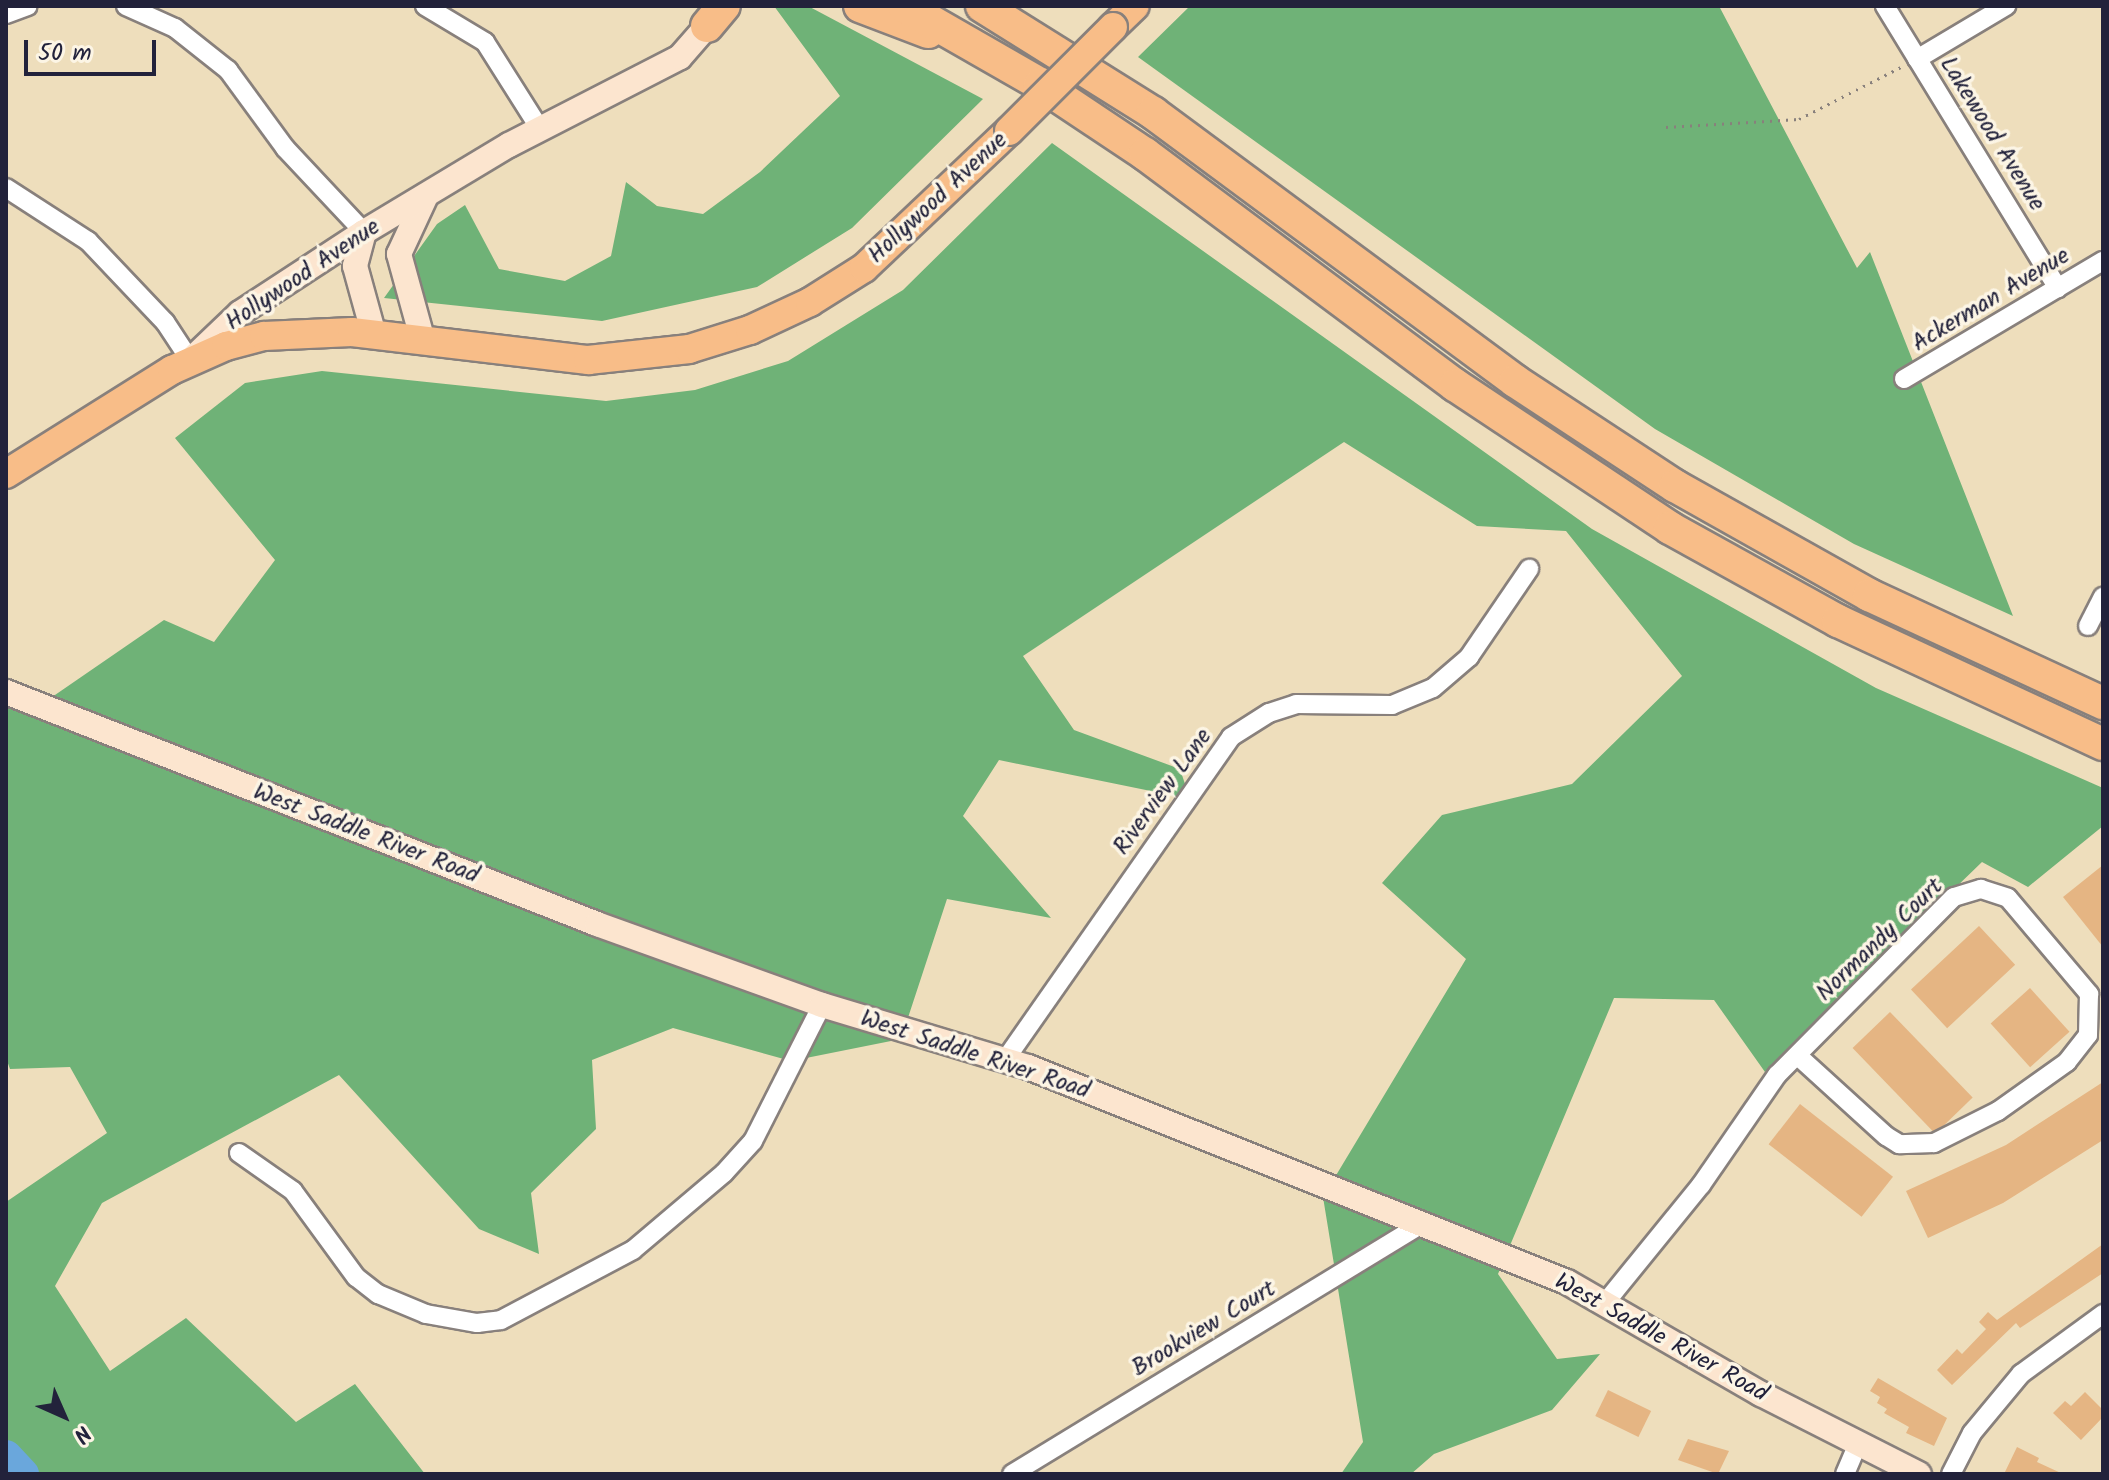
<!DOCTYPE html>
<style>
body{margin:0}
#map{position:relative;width:2109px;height:1480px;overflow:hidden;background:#eedebc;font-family:Kalam,sans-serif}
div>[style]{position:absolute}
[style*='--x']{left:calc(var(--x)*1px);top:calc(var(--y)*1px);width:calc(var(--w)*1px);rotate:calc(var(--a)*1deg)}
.forest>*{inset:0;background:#6fb277}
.river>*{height:32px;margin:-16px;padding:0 16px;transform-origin:16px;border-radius:16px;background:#6aa7dc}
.building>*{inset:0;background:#e5b583;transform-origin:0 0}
.path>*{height:3px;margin-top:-1.5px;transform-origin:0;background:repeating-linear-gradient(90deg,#88807c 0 2px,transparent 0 8px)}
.roads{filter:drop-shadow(2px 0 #88807c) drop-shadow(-2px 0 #88807c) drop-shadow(0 2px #88807c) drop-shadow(0 -2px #88807c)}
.street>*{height:18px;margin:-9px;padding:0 9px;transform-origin:9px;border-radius:9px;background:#fff}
.secondary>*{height:24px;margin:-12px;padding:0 12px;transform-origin:12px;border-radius:12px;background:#fce5cf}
.primary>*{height:28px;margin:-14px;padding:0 14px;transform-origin:14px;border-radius:14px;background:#f8bd88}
.highway>*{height:32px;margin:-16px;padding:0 16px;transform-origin:16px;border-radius:16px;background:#f8bd88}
.bridges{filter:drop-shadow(2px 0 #88807c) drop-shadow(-2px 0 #88807c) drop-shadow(0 2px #88807c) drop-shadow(0 -2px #88807c)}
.primary-bridge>*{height:28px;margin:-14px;padding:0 14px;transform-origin:14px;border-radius:14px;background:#f8bd88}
span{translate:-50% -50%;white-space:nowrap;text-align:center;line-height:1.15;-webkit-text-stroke:7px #fcf5e5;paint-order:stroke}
.street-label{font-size:24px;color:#22223b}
.frame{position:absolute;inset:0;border:8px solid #22223b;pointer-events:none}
.north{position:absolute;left:24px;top:1376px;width:80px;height:80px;-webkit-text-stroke:6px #fcf5e5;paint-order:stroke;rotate:135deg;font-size:22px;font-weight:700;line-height:32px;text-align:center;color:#22223b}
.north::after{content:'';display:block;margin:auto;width:28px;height:36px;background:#22223b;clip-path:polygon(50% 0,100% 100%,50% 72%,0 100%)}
.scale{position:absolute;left:24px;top:40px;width:132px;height:36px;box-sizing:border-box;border:4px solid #22223b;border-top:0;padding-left:10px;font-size:24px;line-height:28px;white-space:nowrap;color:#22223b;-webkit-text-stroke:6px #fcf5e5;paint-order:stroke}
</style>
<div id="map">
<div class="forest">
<div style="clip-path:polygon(774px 6px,808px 6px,983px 99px,852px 228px,757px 287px,602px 321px,384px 298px,437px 224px,465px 205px,499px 269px,565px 281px,611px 256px,626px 182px,657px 206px,703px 214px,760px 172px,840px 96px)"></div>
<div style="clip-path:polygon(1190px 6px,1719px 6px,1857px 268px,1870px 252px,2013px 616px,1854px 544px,1655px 429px,1138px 57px)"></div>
<div style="clip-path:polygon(1052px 143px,1592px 529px,1876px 688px,2103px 788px,2103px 826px,2028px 887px,1982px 862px,1765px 1072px,1714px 1000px,1614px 998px,1498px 1274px,1557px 1359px,1600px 1354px,1552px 1410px,1434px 1454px,1411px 1474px,1341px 1474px,1363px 1442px,1323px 1197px,1466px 959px,1382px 883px,1442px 815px,1572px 784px,1682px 676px,1566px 531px,1477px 526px,1344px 442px,1023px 656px,1074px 730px,1180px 769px,1190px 799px,999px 760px,963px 816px,1051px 918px,947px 899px,901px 1039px,791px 1061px,673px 1028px,592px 1060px,596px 1129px,531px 1193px,539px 1254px,479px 1229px,339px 1075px,102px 1203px,55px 1286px,110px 1371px,186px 1318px,296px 1422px,355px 1384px,425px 1474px,6px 1474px,6px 1202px,107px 1133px,70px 1067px,10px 1069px,6px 1058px,6px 693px,39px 706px,164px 620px,214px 642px,275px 560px,175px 438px,245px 383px,322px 371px,606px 401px,695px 390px,788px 361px,903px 290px)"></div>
</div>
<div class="river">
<div style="--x:6;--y:1456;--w:25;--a:47"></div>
</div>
<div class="building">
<div style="clip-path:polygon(2103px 865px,2103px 947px,2063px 897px)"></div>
<div style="left:1979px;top:926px;width:53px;height:93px;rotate:47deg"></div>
<div style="left:2030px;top:988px;width:59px;height:53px;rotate:48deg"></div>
<div style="left:1890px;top:1012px;width:119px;height:52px;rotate:46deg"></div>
<div style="clip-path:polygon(2103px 1082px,2103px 1140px,2003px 1203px,1928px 1238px,1906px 1191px,2006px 1145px)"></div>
<div style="left:1800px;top:1104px;width:118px;height:51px;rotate:38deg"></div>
<div style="clip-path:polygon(2103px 1244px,2103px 1273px,2020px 1328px,2016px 1323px,1952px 1385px,1937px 1370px,1957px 1349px,1962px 1354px,1986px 1329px,1979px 1322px,1988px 1312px,1997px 1320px)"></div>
<div style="clip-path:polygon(1878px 1378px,1947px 1418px,1934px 1446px,1906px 1433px,1909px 1427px,1884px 1413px,1887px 1409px,1877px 1403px,1880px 1397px,1870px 1391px)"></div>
<div style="left:1608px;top:1390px;width:48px;height:29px;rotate:26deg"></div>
<div style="clip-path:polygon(2085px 1392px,2103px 1410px,2103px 1417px,2081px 1440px,2053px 1413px,2065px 1401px,2071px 1406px)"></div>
<div style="clip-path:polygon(1688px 1439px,1729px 1451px,1718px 1474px,1678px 1460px)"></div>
<div style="clip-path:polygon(2017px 1447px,2039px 1458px,2037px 1462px,2063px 1474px,2004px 1474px)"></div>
</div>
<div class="path">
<div style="--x:1666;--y:127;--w:133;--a:-3.4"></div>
<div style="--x:1799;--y:119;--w:117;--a:-27"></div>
</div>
<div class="roads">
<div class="street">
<div style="--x:126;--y:6;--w:54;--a:24.2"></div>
<div style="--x:175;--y:28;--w:68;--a:38.4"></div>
<div style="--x:228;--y:70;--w:97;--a:53.8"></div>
<div style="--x:285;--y:148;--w:115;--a:46.8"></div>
<div style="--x:425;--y:6;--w:70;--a:31"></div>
<div style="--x:485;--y:42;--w:103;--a:57.7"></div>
<div style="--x:1885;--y:6;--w:331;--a:58.5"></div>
<div style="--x:6;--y:14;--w:23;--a:-20"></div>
<div style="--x:1917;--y:59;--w:104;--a:-30.8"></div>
<div style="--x:6;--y:188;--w:98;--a:32.9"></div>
<div style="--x:88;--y:241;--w:112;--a:46.5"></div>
<div style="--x:165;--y:322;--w:45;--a:56.7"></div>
<div style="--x:1904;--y:379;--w:231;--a:-30.7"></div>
<div style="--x:2088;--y:626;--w:33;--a:-63"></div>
<div style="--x:1005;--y:1060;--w:394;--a:-55"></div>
<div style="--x:1231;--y:737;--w:45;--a:-32.3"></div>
<div style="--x:1269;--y:713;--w:28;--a:-18"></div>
<div style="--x:1296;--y:704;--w:96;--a:0.6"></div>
<div style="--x:1392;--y:705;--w:44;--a:-22.5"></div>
<div style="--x:1433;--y:688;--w:48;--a:-40.7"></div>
<div style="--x:1469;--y:657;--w:107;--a:-55.7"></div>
<div style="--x:239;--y:1153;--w:66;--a:35.1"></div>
<div style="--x:293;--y:1191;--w:107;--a:53.8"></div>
<div style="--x:356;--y:1277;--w:28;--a:38"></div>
<div style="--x:378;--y:1294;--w:52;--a:22.6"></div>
<div style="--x:426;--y:1314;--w:52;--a:10"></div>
<div style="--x:477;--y:1323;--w:24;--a:-7"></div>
<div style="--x:501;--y:1320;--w:149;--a:-27.9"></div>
<div style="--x:633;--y:1250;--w:119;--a:-40.2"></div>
<div style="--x:724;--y:1173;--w:43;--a:-47.8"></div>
<div style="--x:753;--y:1141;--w:153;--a:-63.1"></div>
<div style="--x:1605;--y:1303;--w:152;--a:-50.9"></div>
<div style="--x:1701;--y:1185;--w:134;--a:-55.4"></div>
<div style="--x:1777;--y:1075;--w:251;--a:-45.2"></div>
<div style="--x:1954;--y:897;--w:28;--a:-17"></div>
<div style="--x:1981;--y:889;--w:28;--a:18"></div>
<div style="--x:2008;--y:898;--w:126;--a:49.8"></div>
<div style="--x:2089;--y:994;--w:41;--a:91.4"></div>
<div style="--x:2088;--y:1035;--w:34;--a:128"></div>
<div style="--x:2067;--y:1062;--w:85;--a:144.6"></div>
<div style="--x:1998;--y:1111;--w:72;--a:153.4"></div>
<div style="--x:1934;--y:1143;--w:35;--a:178"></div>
<div style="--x:1899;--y:1144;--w:15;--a:-148"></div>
<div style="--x:1886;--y:1136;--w:120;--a:-137.7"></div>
<div style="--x:1012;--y:1474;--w:479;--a:-31.4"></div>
<div style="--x:1845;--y:1474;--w:34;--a:-67"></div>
<div style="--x:1951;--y:1474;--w:46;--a:-62.9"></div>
<div style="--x:1972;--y:1433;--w:77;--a:-50.3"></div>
<div style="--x:2021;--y:1374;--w:102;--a:-36.2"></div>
</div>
<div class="secondary">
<div style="--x:364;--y:232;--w:35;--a:105"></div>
<div style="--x:355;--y:266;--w:72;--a:74.6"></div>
<div style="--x:399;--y:254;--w:90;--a:74.6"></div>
<div style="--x:399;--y:254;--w:62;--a:-65.1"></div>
<div style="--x:195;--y:356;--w:62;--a:-43.7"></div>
<div style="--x:240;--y:313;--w:148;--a:-33.2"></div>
<div style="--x:364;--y:232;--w:169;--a:-31"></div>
<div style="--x:509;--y:145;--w:192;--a:-27.2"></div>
<div style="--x:680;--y:57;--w:41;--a:-48.9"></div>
<div style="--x:6;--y:692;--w:635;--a:21.43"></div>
<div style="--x:597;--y:924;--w:239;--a:19.8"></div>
<div style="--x:822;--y:1005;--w:215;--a:16.8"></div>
<div style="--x:1028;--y:1067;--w:580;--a:21.75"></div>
<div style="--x:1567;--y:1282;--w:224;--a:30"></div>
<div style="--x:1761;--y:1394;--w:177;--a:26.9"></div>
</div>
<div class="primary">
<div style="--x:1113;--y:27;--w:30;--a:-44"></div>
<div style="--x:6;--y:474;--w:196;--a:-32.1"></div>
<div style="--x:172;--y:370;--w:59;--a:-24"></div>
<div style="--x:226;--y:346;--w:39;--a:-15"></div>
<div style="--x:264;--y:336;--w:88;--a:-2.6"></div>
<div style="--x:352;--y:332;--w:238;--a:6.8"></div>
<div style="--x:588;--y:360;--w:102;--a:-6.2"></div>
<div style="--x:689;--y:349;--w:64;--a:-17.3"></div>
<div style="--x:750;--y:330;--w:66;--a:-25"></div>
<div style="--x:810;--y:302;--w:64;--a:-32.2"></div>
<div style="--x:864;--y:268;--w:199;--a:-43.4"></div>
</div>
<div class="highway">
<div style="--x:860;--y:6;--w:73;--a:20.9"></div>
<div style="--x:904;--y:6;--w:157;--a:29.8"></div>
<div style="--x:1040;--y:84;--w:126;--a:33.7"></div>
<div style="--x:1145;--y:154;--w:387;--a:36.7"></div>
<div style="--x:1455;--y:385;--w:258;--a:33.6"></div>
<div style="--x:1670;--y:528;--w:192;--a:29"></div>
<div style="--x:1838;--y:621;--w:292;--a:24.9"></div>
<div style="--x:982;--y:6;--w:202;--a:32"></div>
<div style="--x:1153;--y:113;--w:450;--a:36.5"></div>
<div style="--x:1515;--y:381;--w:191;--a:33.3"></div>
<div style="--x:1675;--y:486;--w:223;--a:29.3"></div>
<div style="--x:1869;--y:595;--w:258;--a:24.8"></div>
<div style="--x:707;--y:26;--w:26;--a:-50"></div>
</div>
</div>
<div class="bridges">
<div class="primary-bridge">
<div style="--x:1009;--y:131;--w:147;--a:-45"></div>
</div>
</div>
<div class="street-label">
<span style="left:1992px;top:134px;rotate:58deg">Lakewood Avenue</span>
<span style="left:938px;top:198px;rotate:-43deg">Hollywood Avenue</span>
<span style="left:303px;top:275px;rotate:-34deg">Hollywood Avenue</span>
<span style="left:1991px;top:300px;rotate:-31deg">Ackerman Avenue</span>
<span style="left:1163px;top:792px;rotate:-54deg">Riverview Lane</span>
<span style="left:366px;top:834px;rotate:21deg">West Saddle River Road</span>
<span style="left:1880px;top:940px;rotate:-44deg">Normandy Court</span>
<span style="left:975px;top:1055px;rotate:18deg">West Saddle River Road</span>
<span style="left:1204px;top:1329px;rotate:-31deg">Brookview Court</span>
<span style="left:1661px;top:1338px;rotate:29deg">West Saddle River Road</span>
</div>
<div class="frame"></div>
<div class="north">N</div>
<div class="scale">50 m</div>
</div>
